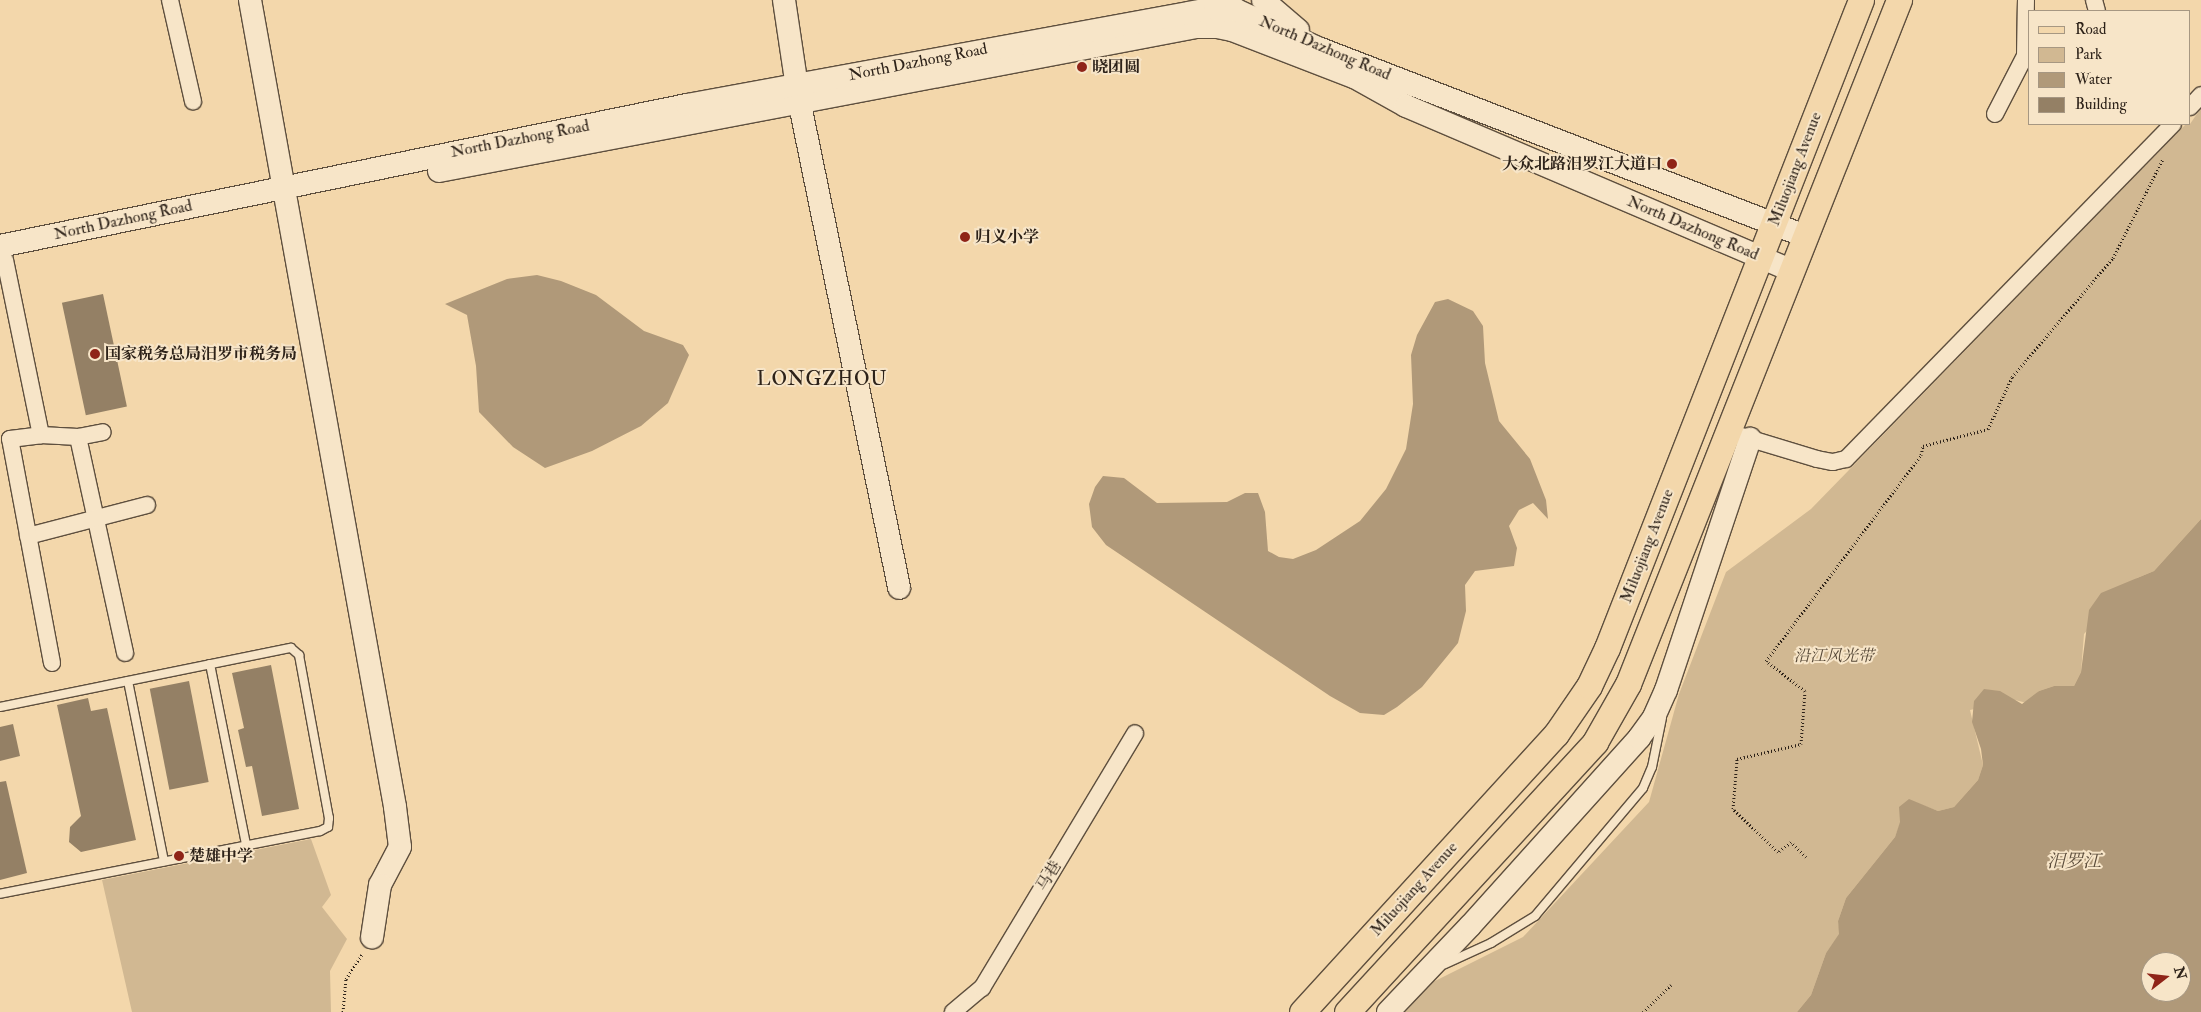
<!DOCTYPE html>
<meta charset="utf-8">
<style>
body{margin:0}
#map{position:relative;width:2201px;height:1012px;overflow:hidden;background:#f3d7ab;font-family:"IM FELL Double Pica","Noto Serif SC",serif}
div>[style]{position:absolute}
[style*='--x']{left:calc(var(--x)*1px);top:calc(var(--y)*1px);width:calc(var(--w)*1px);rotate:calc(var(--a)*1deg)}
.green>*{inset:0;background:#d1b892}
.water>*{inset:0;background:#b09979}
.building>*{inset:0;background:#948065;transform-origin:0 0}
.path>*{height:3px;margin-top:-1.5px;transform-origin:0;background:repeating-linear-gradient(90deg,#2d2219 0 1px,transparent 0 3.5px)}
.roads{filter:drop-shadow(1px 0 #5e4f3e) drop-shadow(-1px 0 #5e4f3e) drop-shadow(0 1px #5e4f3e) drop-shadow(0 -1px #5e4f3e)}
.lane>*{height:8px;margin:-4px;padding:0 4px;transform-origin:4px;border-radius:4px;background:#f7e5c8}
.street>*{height:16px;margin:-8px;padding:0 8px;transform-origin:8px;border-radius:8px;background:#f7e5c8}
.secondary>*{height:22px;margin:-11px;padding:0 11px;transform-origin:11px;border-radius:11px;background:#f7e5c8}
.primary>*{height:25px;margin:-12.5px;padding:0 12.5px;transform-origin:12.5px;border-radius:12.5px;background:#f3d7ab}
.dots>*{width:14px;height:14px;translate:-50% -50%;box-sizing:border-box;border:2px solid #f7e5c8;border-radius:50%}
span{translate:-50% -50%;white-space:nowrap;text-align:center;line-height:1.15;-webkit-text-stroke:4px #f7e5c8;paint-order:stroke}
.street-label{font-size:16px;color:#2d2219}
.poi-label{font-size:16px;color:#2d2219;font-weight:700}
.left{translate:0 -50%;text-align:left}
.right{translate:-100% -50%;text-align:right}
.park-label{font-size:16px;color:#564837;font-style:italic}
.water-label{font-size:18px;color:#5b4c3b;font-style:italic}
.quarter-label{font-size:19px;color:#2d2219;letter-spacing:1px}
.legend{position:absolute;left:2028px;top:10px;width:162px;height:115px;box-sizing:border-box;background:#f7e5c8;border:1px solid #a69782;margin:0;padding:6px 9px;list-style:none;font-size:15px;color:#2d2219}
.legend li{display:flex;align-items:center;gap:10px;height:25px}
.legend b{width:25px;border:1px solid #a69782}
.north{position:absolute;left:2141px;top:952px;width:50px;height:50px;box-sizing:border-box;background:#f7e5c8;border:1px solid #a69782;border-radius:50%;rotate:74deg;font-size:14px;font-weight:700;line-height:20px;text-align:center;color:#2d2219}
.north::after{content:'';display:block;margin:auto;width:18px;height:22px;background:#8f2418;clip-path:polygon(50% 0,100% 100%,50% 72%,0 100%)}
</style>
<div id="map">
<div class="green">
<div style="clip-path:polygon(2201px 108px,2201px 519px,2154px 571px,2137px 578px,2084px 634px,2081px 672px,2074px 686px,2054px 686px,2039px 691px,2027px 703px,2015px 700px,1970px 710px,1983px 765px,1978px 780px,1954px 807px,1938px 811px,1909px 800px,1895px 837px,1846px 898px,1838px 921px,1840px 934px,1826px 953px,1811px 995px,1797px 1012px,1405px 1012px,1431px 983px,1523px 937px,1649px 802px,1679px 694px,1726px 572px,1811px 509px,2186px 124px,2190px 124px)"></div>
<div style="clip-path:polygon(311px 839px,331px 895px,322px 907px,347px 939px,330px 971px,331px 1012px,132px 1012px,102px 880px)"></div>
</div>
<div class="water">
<div style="clip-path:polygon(537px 275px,561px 281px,596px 295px,644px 331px,683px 345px,689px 355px,668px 403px,641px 426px,592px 451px,545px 468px,513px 447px,479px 412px,476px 366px,467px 315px,445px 304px,507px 279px)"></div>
<div style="clip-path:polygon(1448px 299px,1473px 311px,1483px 326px,1485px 363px,1499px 421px,1530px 459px,1546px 500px,1548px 519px,1533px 503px,1519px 510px,1509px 526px,1517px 548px,1514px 566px,1475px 571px,1465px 585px,1466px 611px,1458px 643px,1422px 687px,1397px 707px,1384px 715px,1360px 713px,1330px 696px,1106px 545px,1092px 527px,1089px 504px,1095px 487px,1103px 476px,1124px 478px,1157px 503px,1227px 502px,1245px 493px,1258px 493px,1265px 512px,1268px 551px,1279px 557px,1293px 559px,1316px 550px,1360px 521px,1386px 489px,1406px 449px,1413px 404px,1411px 355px,1417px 335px,1435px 302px)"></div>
<div style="clip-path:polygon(evenodd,2201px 519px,2201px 1012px,1797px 1012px,1811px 995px,1826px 953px,1839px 934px,1838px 921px,1846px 898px,1895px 837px,1900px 822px,1899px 807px,1909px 799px,1938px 811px,1954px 807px,1978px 780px,1983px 765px,1981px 749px,1972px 722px,1974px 701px,1984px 689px,2000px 691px,2022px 704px,2039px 691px,2054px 686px,2074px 686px,2081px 672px,2089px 610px,2101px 593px,2154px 571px,2201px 519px,2151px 962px,2181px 962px,2181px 992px,2151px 992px,2151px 962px)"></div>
</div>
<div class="building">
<div style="left:103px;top:294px;width:115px;height:42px;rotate:78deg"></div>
<div style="clip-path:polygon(271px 665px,299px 809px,262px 816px,252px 766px,246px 767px,238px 730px,244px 728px,232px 673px)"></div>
<div style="left:189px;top:681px;width:103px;height:40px;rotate:79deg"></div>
<div style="clip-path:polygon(88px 698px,91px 711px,107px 708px,136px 840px,81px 852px,69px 842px,70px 827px,81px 816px,57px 705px)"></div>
<div style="clip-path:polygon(13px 724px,20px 756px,0 761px,0 727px)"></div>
<div style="clip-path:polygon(6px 781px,27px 873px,0 880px,0 782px)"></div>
</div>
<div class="path">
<div style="--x:1806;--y:857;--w:21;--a:-135"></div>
<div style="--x:1791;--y:842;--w:16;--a:142"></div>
<div style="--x:1778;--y:852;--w:62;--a:-136.3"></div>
<div style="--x:1733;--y:809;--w:50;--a:-85.4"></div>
<div style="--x:1737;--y:759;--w:66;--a:-13.2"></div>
<div style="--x:1801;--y:744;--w:53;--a:-85.7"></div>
<div style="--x:1805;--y:691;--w:49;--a:-142.4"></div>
<div style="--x:1766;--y:661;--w:258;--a:-53"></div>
<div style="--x:1921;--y:455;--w:9;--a:-77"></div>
<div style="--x:1923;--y:446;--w:67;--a:-14.7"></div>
<div style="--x:1988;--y:429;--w:57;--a:-65.2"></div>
<div style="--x:2012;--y:377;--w:156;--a:-49.7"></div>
<div style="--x:2113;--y:258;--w:111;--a:-63.2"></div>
<div style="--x:343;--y:1012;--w:33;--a:-85"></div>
<div style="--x:346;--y:979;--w:31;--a:-57"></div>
<div style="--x:1643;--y:1012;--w:39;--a:-44"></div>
</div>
<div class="roads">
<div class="lane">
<div style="--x:210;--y:664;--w:184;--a:78.7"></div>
<div style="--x:128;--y:681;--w:184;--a:78.7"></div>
<div style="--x:0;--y:707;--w:297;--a:-11.5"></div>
<div style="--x:291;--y:648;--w:11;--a:41"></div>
<div style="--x:299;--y:655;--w:166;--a:79.6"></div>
<div style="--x:329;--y:818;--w:9;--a:96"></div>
<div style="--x:328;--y:827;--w:9;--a:153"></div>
<div style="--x:320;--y:831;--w:326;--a:168.9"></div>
<div style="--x:1445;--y:964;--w:51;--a:-24.5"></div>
<div style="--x:1491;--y:943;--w:52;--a:-31.5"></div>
<div style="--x:1535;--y:916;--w:167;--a:-49.8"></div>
<div style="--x:1643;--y:788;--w:23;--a:-67"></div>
<div style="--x:1652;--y:767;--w:50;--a:-78.5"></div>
</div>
<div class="street">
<div style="--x:170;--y:0;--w:104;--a:77.2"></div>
<div style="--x:2094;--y:0;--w:11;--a:75"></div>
<div style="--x:2190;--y:107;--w:16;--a:-47"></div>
<div style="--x:1995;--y:114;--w:65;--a:-62.7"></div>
<div style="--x:2025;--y:56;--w:56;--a:-89"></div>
<div style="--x:5;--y:260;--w:179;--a:78.4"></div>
<div style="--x:1741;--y:436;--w:79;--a:16.8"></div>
<div style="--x:1817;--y:459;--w:16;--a:11"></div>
<div style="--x:1833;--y:462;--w:13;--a:-13"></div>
<div style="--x:1846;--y:459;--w:468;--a:-45.7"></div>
<div style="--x:78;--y:437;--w:221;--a:77.7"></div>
<div style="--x:28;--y:536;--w:123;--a:-14.6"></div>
<div style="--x:52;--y:663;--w:228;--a:-100.6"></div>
<div style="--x:10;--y:439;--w:31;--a:-7"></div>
<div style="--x:41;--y:435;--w:37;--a:3"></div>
<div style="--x:78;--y:437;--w:25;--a:-11"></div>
<div style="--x:953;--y:1012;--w:38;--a:-40"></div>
<div style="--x:982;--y:988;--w:297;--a:-59"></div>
</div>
<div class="secondary">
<div style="--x:250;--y:0;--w:820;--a:79.81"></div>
<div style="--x:395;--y:807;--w:40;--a:82.9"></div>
<div style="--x:400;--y:847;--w:43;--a:117.8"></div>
<div style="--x:380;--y:885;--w:53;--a:98.7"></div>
<div style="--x:784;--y:0;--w:101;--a:81.5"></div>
<div style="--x:799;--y:100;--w:498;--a:78.4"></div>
<div style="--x:1263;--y:0;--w:46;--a:40.6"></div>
<div style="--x:439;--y:171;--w:771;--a:-10.77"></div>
<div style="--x:1196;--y:27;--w:21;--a:0"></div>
<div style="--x:1217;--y:27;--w:15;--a:11"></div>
<div style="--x:1232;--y:30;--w:131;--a:21.1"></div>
<div style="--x:1354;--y:77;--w:60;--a:29.1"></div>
<div style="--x:1406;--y:106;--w:418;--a:23.1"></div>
<div style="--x:0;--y:246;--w:701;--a:-11.6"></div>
<div style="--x:687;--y:105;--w:537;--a:-10.41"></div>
<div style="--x:1215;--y:8;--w:21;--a:5"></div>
<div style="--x:1236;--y:10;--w:90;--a:24.9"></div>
<div style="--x:1318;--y:48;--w:522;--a:21.11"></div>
<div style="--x:1388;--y:1012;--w:119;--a:-46.4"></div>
<div style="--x:1470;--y:926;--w:253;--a:-48"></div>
<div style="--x:1639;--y:738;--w:26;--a:-54"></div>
<div style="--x:1654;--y:717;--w:30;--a:-66"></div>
<div style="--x:1666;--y:690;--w:265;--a:-71.5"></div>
</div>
<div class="primary">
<div style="--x:1302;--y:1012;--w:377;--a:-47.6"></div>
<div style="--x:1556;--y:734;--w:58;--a:-55.5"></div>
<div style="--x:1589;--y:686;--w:42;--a:-64.7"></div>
<div style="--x:1607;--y:648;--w:696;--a:-68.6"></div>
<div style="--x:1347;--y:1012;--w:367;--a:-47.4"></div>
<div style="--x:1595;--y:742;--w:67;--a:-60.4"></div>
<div style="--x:1628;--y:684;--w:736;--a:-68.39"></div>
</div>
</div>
<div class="dots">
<div style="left:1082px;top:67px;background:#8f2418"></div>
<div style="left:1672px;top:164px;background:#8f2418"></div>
<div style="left:965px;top:237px;background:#8f2418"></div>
<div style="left:95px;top:354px;background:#8f2418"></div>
<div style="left:179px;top:856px;background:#8f2418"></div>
</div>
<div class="street-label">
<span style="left:1325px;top:48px;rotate:23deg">North Dazhong Road</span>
<span style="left:918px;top:62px;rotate:-11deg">North Dazhong Road</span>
<span style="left:520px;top:139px;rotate:-11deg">North Dazhong Road</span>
<span style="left:1795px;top:169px;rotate:-69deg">Miluojiang Avenue</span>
<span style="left:123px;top:220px;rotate:-12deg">North Dazhong Road</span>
<span style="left:1693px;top:228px;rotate:23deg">North Dazhong Road</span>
<span style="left:1647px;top:546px;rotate:-69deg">Miluojiang Avenue</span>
<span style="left:1049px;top:876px;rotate:-59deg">马巷</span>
<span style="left:1414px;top:889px;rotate:-48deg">Miluojiang Avenue</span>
</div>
<div class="poi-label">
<span class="left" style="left:1092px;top:67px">晓团圆</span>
<span class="right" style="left:1662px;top:164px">大众北路汨罗江大道口</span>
<span class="left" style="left:975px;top:237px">归义小学</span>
<span class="left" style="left:105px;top:354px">国家税务总局汨罗市税务局</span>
<span class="left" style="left:189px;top:856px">楚雄中学</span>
</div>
<div class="park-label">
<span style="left:1834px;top:656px">沿江风光带</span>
</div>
<div class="water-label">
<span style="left:2074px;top:862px">汨罗江</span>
</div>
<div class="quarter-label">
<span style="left:822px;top:380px">LONGZHOU</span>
</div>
<ul class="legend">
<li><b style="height:6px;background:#f3d7ab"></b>Road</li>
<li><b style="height:14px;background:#d1b892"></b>Park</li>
<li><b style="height:14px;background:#b09979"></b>Water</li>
<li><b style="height:14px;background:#948065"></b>Building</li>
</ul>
<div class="north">N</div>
</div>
